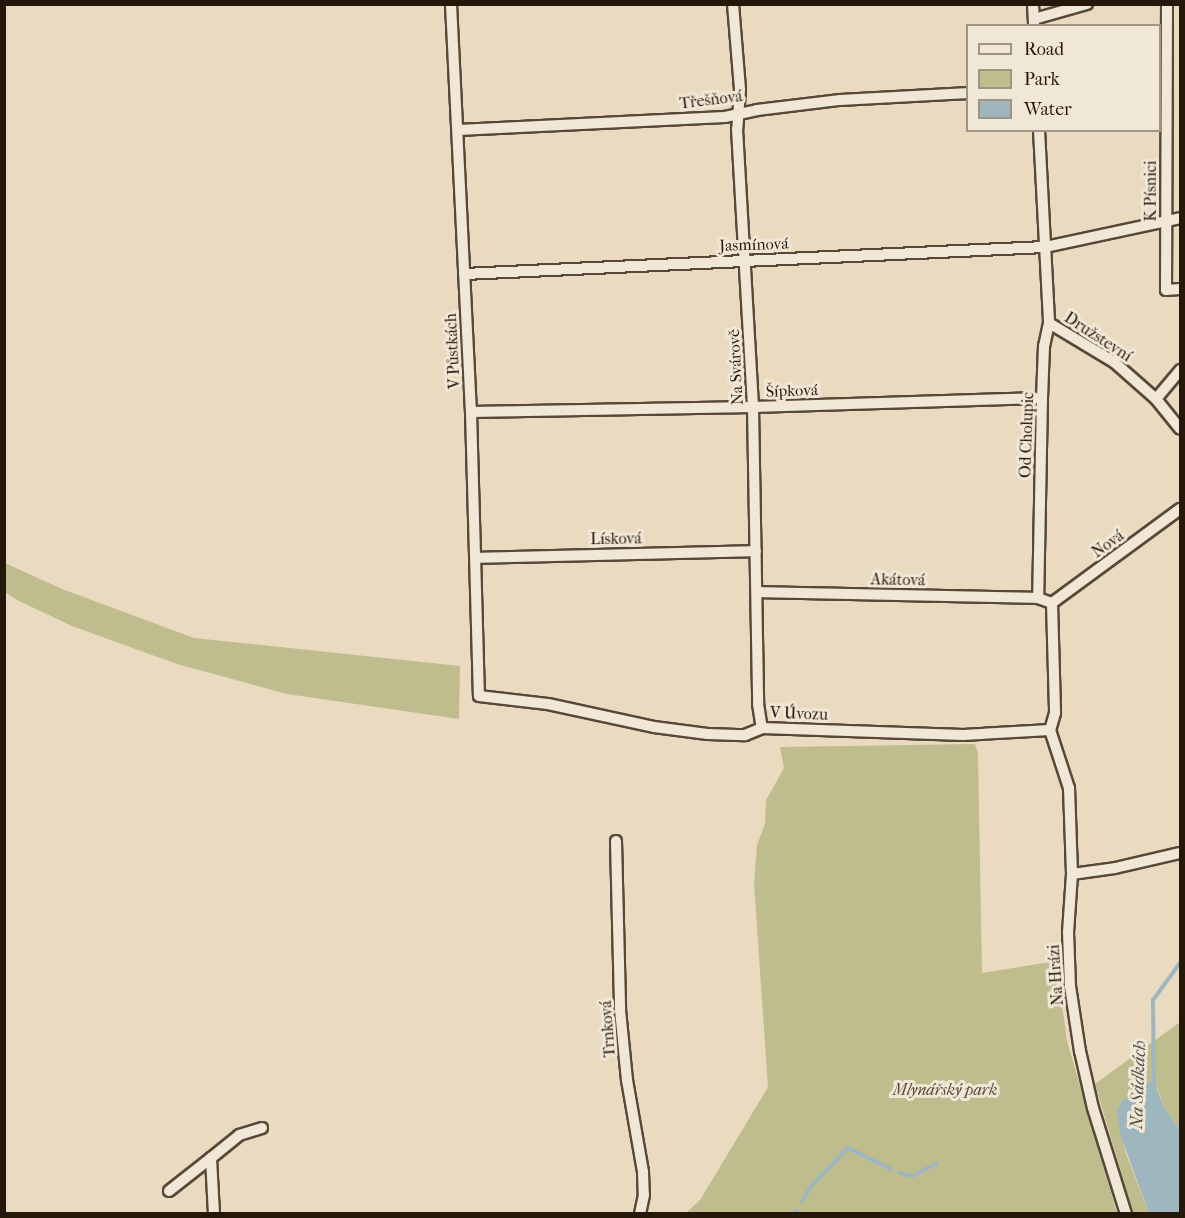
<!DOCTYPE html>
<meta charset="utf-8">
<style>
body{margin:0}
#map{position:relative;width:1185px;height:1218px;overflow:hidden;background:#eadac0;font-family:"IM FELL French Canon",serif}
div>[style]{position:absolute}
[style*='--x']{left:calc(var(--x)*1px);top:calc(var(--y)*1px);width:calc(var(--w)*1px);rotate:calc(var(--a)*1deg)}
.green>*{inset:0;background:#bfbd8d}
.water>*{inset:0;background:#9eb7be}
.stream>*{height:4px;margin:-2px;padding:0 2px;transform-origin:2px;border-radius:2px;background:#9eb7be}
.roads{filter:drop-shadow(2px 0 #574838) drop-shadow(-2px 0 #574838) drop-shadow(0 2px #574838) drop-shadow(0 -2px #574838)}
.minor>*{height:10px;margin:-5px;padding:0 5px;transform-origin:5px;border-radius:5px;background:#f1e7d6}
span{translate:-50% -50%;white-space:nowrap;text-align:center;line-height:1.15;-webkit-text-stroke:6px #f1e7d6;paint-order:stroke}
.street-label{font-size:16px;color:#26170b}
.park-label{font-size:16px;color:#544932;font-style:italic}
.water-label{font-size:18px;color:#504f4a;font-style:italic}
.frame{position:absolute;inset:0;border:6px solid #26170b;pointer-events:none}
.legend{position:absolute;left:966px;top:24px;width:195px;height:108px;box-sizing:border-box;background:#f1e7d6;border:2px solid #a09485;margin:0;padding:8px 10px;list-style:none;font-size:18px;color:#26170b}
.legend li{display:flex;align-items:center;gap:12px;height:30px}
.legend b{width:30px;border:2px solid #a09485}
</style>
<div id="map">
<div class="green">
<div style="clip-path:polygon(5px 563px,62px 589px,194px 638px,460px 666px,459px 719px,287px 694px,177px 664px,72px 626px,17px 600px,5px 592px)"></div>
<div style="clip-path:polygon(975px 744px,978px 754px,982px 973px,1056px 961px,1067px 1041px,1117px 1213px,686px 1213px,700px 1200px,768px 1087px,754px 884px,757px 845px,765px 824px,766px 800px,784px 768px,780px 747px)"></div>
<div style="clip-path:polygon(1180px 1022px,1180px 1130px,1164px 1107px,1157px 1087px,1142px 1083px,1121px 1102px,1117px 1111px,1125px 1151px,1149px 1213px,1133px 1213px,1095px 1084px)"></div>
</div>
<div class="water">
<div style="clip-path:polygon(1154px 1081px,1164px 1107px,1180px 1130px,1180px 1213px,1149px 1213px,1120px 1134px,1117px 1111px,1121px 1102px,1142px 1082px)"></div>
</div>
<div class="stream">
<div style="--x:1154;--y:1084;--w:84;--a:-90.7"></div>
<div style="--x:1153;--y:1000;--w:46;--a:-53.9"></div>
<div style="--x:899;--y:1173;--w:13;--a:13"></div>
<div style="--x:912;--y:1176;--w:27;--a:-27"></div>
<div style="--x:802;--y:1201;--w:19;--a:-58"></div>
<div style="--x:812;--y:1185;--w:52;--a:-45.8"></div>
<div style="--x:848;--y:1148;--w:48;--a:26"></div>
<div style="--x:793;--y:1214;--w:5;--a:-37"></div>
</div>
<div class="roads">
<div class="minor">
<div style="--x:451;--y:4;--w:408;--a:87.2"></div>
<div style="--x:471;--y:412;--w:284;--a:88.4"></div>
<div style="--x:479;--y:696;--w:69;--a:6.6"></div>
<div style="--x:548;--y:704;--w:108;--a:12.2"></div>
<div style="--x:654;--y:727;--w:54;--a:7.4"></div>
<div style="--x:708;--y:734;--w:37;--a:2"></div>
<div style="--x:745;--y:735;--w:18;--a:-22"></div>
<div style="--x:762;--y:728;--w:201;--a:2"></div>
<div style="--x:963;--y:735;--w:87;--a:-3.3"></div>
<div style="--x:733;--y:4;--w:86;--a:85.3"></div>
<div style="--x:740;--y:90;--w:39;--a:94"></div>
<div style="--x:737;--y:129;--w:278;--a:86.7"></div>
<div style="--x:753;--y:407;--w:297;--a:89"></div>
<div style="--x:758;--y:704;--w:24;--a:81"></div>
<div style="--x:1033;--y:4;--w:21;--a:87"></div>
<div style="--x:1167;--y:4;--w:286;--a:90.2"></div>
<div style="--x:1166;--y:290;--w:14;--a:-4"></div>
<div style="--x:1034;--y:19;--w:55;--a:-15.8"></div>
<div style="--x:458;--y:130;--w:267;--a:-2.8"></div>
<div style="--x:725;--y:117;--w:33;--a:-12"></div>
<div style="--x:757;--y:110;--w:84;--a:-6.9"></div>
<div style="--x:840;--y:100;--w:128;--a:-3.1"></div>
<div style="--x:1039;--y:130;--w:193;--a:87"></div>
<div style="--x:1049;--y:323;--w:24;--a:102"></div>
<div style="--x:1044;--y:346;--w:52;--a:92.2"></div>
<div style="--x:1042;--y:398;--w:200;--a:91.1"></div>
<div style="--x:1038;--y:598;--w:15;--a:20"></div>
<div style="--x:1052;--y:603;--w:110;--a:88.4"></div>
<div style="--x:1055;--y:713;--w:18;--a:106"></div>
<div style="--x:464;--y:274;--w:582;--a:-2.66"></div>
<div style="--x:1045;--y:247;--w:138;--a:-12.1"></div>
<div style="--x:1049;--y:323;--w:76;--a:31"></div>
<div style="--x:1114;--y:362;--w:56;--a:41.4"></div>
<div style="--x:1156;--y:399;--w:38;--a:51"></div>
<div style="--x:1156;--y:399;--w:38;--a:-50"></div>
<div style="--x:471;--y:412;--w:282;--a:-1"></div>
<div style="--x:753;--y:407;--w:289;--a:-1.8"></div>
<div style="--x:476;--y:558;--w:280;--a:-1.4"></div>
<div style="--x:758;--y:592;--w:280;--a:1.2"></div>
<div style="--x:1052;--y:603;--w:159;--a:-36.3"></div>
<div style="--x:1050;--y:730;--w:61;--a:71.9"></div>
<div style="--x:1069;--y:788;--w:86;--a:88"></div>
<div style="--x:1072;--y:874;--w:58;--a:93.9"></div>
<div style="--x:1068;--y:932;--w:54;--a:87.9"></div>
<div style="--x:1070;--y:986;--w:66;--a:81.3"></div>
<div style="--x:1080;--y:1051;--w:58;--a:77.2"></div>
<div style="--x:1093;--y:1108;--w:111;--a:72.7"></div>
<div style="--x:616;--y:841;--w:169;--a:88.6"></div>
<div style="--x:620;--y:1010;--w:70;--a:84.3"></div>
<div style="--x:627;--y:1080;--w:93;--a:80.1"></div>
<div style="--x:643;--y:1172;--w:23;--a:88"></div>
<div style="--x:644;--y:1195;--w:19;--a:102"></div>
<div style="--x:1072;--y:874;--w:43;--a:-7.9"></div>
<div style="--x:1115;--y:868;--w:67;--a:-13"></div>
<div style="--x:169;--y:1191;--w:53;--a:-38.2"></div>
<div style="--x:214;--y:1214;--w:56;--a:-93.1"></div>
<div style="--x:211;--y:1158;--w:36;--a:-39"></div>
<div style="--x:239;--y:1135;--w:24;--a:-17"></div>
</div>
</div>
<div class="street-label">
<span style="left:711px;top:100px;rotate:-7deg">Třešňová</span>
<span style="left:1151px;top:191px;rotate:-90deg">K Písnici</span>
<span style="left:754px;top:245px;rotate:-2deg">Jasmínová</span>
<span style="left:1098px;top:337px;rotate:33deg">Družstevní</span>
<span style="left:453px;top:351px;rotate:-93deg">V Půstkách</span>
<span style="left:736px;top:367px;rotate:-93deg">Na Svárově</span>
<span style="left:792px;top:391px;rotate:-2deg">Šípková</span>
<span style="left:1027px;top:435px;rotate:-88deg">Od Cholupic</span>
<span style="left:616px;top:539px;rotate:-1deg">Lísková</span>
<span style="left:1108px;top:544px;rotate:-36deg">Nová</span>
<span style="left:898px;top:580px;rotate:1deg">Akátová</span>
<span style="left:799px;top:714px;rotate:2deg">V Úvozu</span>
<span style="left:1056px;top:975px;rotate:-94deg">Na Hrázi</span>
<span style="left:608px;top:1029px;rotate:-94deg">Trnková</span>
</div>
<div class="park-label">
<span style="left:945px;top:1090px">Mlynářský park</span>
</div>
<div class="water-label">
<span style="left:1139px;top:1085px;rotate:-88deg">Na Sádkách</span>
</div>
<div class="frame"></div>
<ul class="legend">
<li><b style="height:8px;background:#f1e7d6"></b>Road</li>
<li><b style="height:16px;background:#bfbd8d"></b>Park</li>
<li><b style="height:16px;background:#9eb7be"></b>Water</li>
</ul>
</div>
